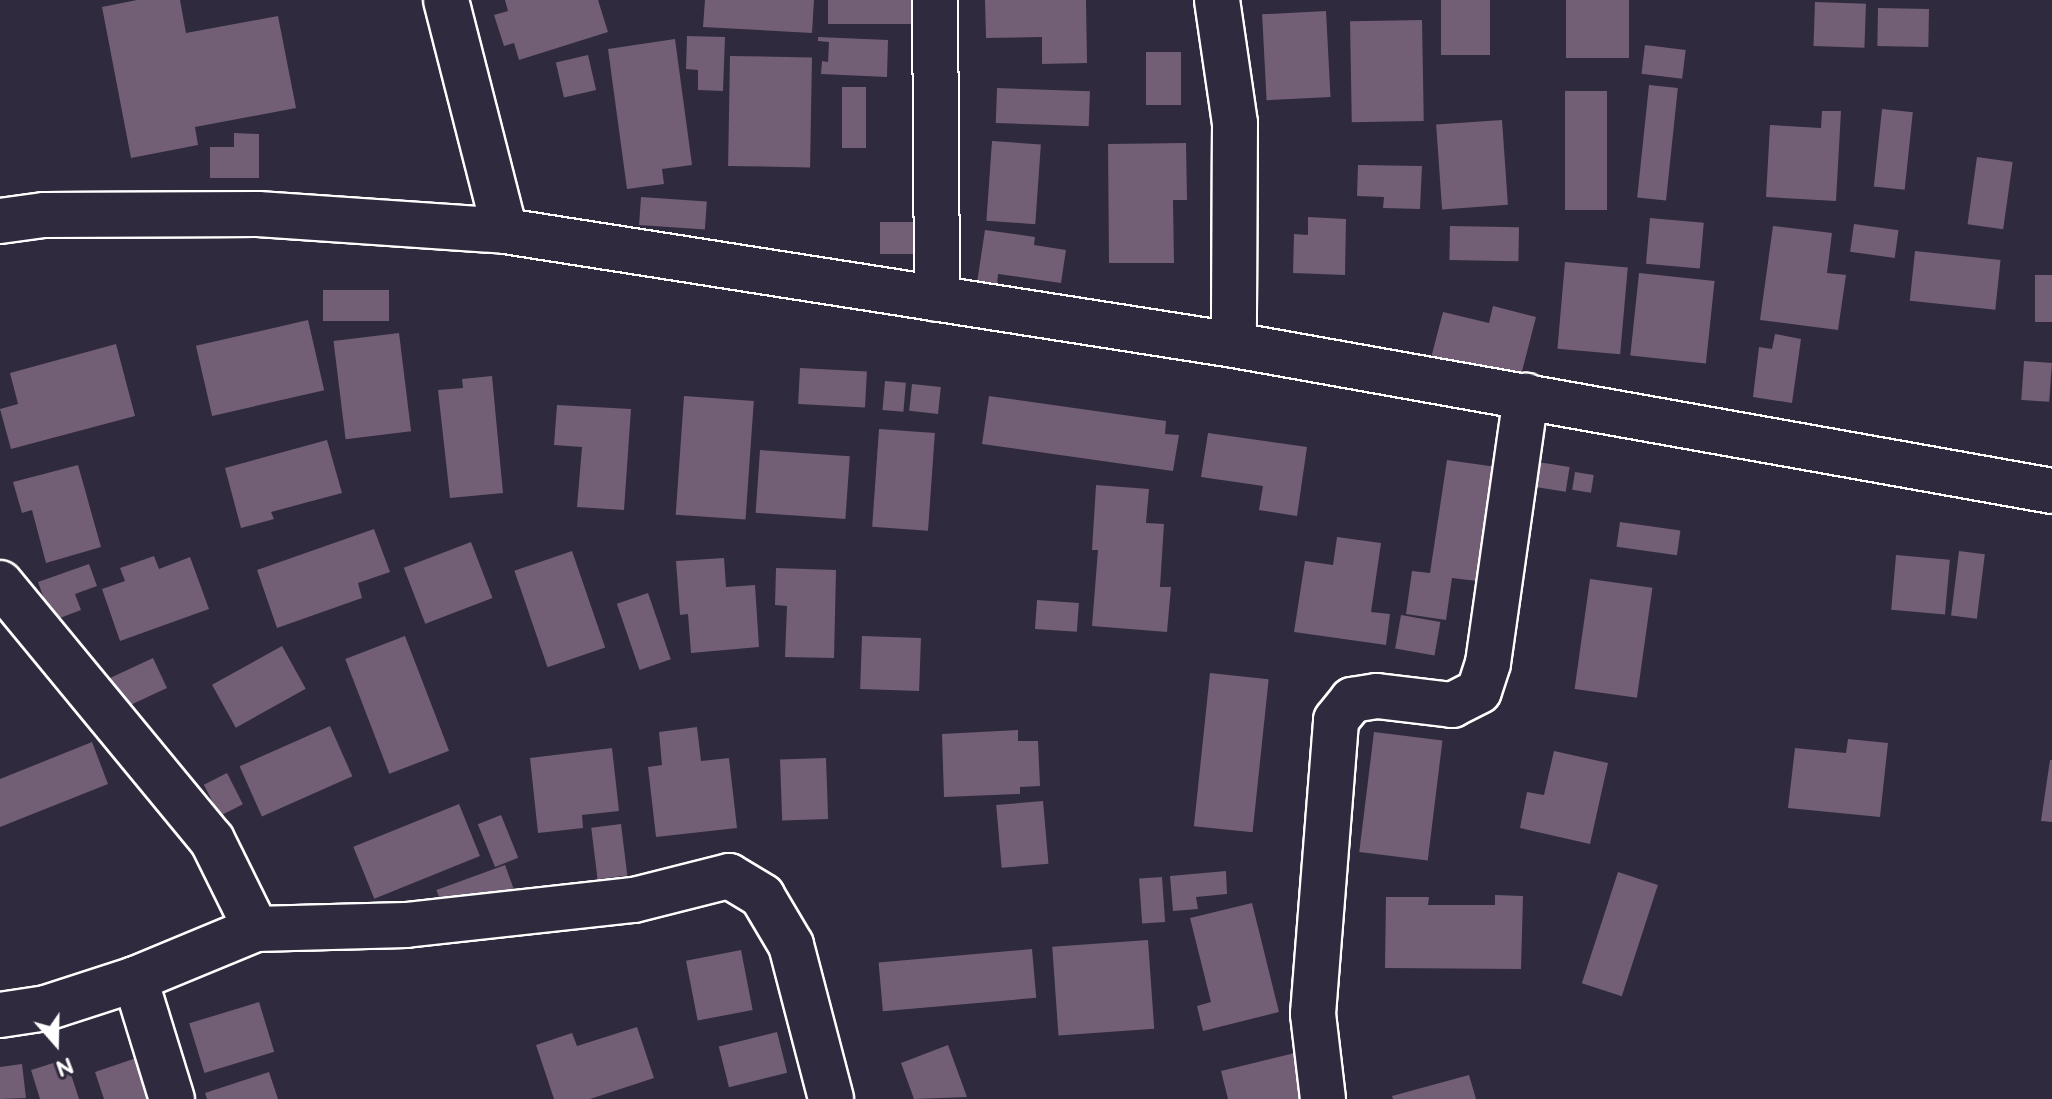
<!DOCTYPE html>
<style>
body{margin:0}
#map{position:relative;width:2052px;height:1099px;overflow:hidden;background:#2f2a3d;font-family:"Balsamiq Sans",sans-serif}
div>[style]{position:absolute}
[style*='--x']{left:calc(var(--x)*1px);top:calc(var(--y)*1px);width:calc(var(--w)*1px);rotate:calc(var(--a)*1deg)}
.building>*{inset:0;background:#725e75;transform-origin:0 0}
.roads{filter:drop-shadow(2px 0 #fff) drop-shadow(-2px 0 #fff) drop-shadow(0 2px #fff) drop-shadow(0 -2px #fff)}
.minor>*{height:44px;margin:-22px;padding:0 22px;transform-origin:22px;border-radius:22px;background:#2f2a3d}
span{translate:-50% -50%;white-space:nowrap;text-align:center;line-height:1.15;-webkit-text-stroke:8px #2f2a3d;paint-order:stroke}
.north{position:absolute;left:16px;top:1003px;width:80px;height:80px;-webkit-text-stroke:6px #2f2a3d;paint-order:stroke;rotate:160deg;font-size:22px;font-weight:700;line-height:32px;text-align:center;color:#fff}
.north::after{content:'';display:block;margin:auto;width:28px;height:36px;background:#fff;clip-path:polygon(50% 0,100% 100%,50% 72%,0 100%)}
</style>
<div id="map">
<div class="building">
<div style="clip-path:polygon(137px 0,180px 0,186px 33px,278px 16px,296px 108px,195px 127px,198px 145px,131px 158px,102px 7px)"></div>
<div style="clip-path:polygon(505px 0,598px 0,608px 32px,519px 60px,514px 43px,504px 46px,494px 15px,508px 11px)"></div>
<div style="clip-path:polygon(705px 0,814px 0,812px 33px,703px 27px)"></div>
<div style="left:828px;top:0;width:103px;height:24px"></div>
<div style="clip-path:polygon(985px 0,1086px 0,1087px 63px,1042px 64px,1042px 37px,986px 38px)"></div>
<div style="left:1441px;top:0;width:49px;height:55px"></div>
<div style="left:1566px;top:0;width:63px;height:58px"></div>
<div style="left:1815px;top:2px;width:51px;height:44px;rotate:2deg"></div>
<div style="left:1878px;top:8px;width:51px;height:38px;rotate:1deg"></div>
<div style="left:1326px;top:11px;width:86px;height:64px;rotate:87deg"></div>
<div style="left:1422px;top:20px;width:101px;height:72px;rotate:89deg"></div>
<div style="clip-path:polygon(687px 36px,725px 37px,723px 91px,698px 90px,698px 70px,686px 69px)"></div>
<div style="clip-path:polygon(818px 37px,888px 40px,887px 77px,821px 74px,822px 61px,828px 62px,829px 42px,818px 41px)"></div>
<div style="clip-path:polygon(675px 39px,692px 165px,662px 169px,664px 184px,627px 189px,608px 49px)"></div>
<div style="left:1645px;top:45px;width:41px;height:29px;rotate:7deg"></div>
<div style="left:1181px;top:52px;width:53px;height:35px;rotate:90deg"></div>
<div style="left:588px;top:55px;width:36px;height:33px;rotate:77deg"></div>
<div style="left:730px;top:56px;width:82px;height:110px;rotate:1deg"></div>
<div style="left:1649px;top:85px;width:29px;height:113px;rotate:6deg"></div>
<div style="left:842px;top:87px;width:24px;height:61px"></div>
<div style="left:997px;top:88px;width:93px;height:35px;rotate:2deg"></div>
<div style="left:1565px;top:91px;width:42px;height:119px"></div>
<div style="left:1882px;top:109px;width:31px;height:78px;rotate:6deg"></div>
<div style="clip-path:polygon(1822px 111px,1841px 111px,1836px 201px,1766px 197px,1770px 125px,1821px 128px)"></div>
<div style="left:1502px;top:120px;width:85px;height:66px;rotate:86deg"></div>
<div style="clip-path:polygon(234px 133px,259px 134px,259px 178px,210px 178px,210px 147px,234px 147px)"></div>
<div style="left:992px;top:141px;width:49px;height:80px;rotate:4deg"></div>
<div style="clip-path:polygon(1186px 143px,1187px 200px,1173px 200px,1174px 263px,1109px 263px,1108px 144px)"></div>
<div style="left:1977px;top:157px;width:36px;height:68px;rotate:8deg"></div>
<div style="clip-path:polygon(1358px 165px,1422px 166px,1420px 209px,1383px 208px,1384px 197px,1357px 196px)"></div>
<div style="left:641px;top:197px;width:66px;height:28px;rotate:4deg"></div>
<div style="clip-path:polygon(1308px 217px,1346px 219px,1345px 275px,1293px 273px,1294px 234px,1308px 235px)"></div>
<div style="left:1650px;top:218px;width:54px;height:46px;rotate:5deg"></div>
<div style="left:880px;top:222px;width:40px;height:32px"></div>
<div style="left:1854px;top:224px;width:45px;height:28px;rotate:8deg"></div>
<div style="left:1450px;top:226px;width:69px;height:34px;rotate:1deg"></div>
<div style="clip-path:polygon(1773px 226px,1832px 233px,1827px 273px,1846px 275px,1838px 330px,1760px 320px)"></div>
<div style="clip-path:polygon(985px 230px,1035px 237px,1034px 245px,1066px 250px,1061px 283px,998px 274px,997px 286px,977px 283px)"></div>
<div style="left:1915px;top:251px;width:86px;height:50px;rotate:6deg"></div>
<div style="left:1565px;top:262px;width:63px;height:87px;rotate:5deg"></div>
<div style="left:1639px;top:273px;width:76px;height:83px;rotate:6deg"></div>
<div style="left:2035px;top:275px;width:17px;height:47px"></div>
<div style="left:389px;top:290px;width:31px;height:66px;rotate:90deg"></div>
<div style="clip-path:polygon(1493px 306px,1536px 317px,1520px 379px,1431px 358px,1443px 312px,1489px 323px)"></div>
<div style="left:308px;top:320px;width:72px;height:115px;rotate:77deg"></div>
<div style="left:399px;top:333px;width:99px;height:66px;rotate:83deg"></div>
<div style="clip-path:polygon(1775px 334px,1801px 339px,1792px 403px,1753px 397px,1759px 347px,1772px 349px)"></div>
<div style="clip-path:polygon(116px 344px,135px 416px,11px 449px,0 409px,18px 404px,10px 373px)"></div>
<div style="left:2024px;top:361px;width:28px;height:39px;rotate:4deg"></div>
<div style="left:800px;top:368px;width:67px;height:36px;rotate:3deg"></div>
<div style="clip-path:polygon(492px 376px,503px 493px,450px 498px,438px 390px,463px 388px,462px 379px)"></div>
<div style="left:885px;top:381px;width:21px;height:29px;rotate:5deg"></div>
<div style="left:912px;top:384px;width:29px;height:27px;rotate:6deg"></div>
<div style="left:684px;top:396px;width:70px;height:119px;rotate:4deg"></div>
<div style="clip-path:polygon(989px 396px,1166px 421px,1165px 434px,1179px 435px,1173px 471px,982px 444px)"></div>
<div style="clip-path:polygon(557px 405px,631px 409px,624px 510px,577px 507px,582px 447px,554px 445px)"></div>
<div style="left:879px;top:429px;width:56px;height:98px;rotate:4deg"></div>
<div style="clip-path:polygon(1208px 433px,1307px 447px,1297px 516px,1259px 510px,1263px 486px,1201px 477px)"></div>
<div style="clip-path:polygon(327px 440px,342px 493px,271px 512px,274px 519px,241px 528px,225px 468px)"></div>
<div style="left:760px;top:450px;width:90px;height:63px;rotate:4deg"></div>
<div style="clip-path:polygon(1447px 460px,1511px 469px,1494px 583px,1452px 578px,1446px 620px,1406px 614px,1412px 571px,1430px 573px)"></div>
<div style="left:1538px;top:462px;width:32px;height:25px;rotate:9deg"></div>
<div style="clip-path:polygon(78px 465px,101px 547px,46px 563px,32px 510px,22px 513px,13px 482px)"></div>
<div style="left:1575px;top:472px;width:19px;height:18px;rotate:9deg"></div>
<div style="clip-path:polygon(1096px 485px,1149px 489px,1146px 523px,1164px 524px,1160px 587px,1171px 587px,1167px 632px,1092px 626px,1098px 550px,1092px 550px)"></div>
<div style="left:1620px;top:522px;width:61px;height:25px;rotate:8deg"></div>
<div style="clip-path:polygon(374px 529px,390px 572px,358px 583px,362px 598px,277px 628px,257px 570px)"></div>
<div style="clip-path:polygon(1337px 537px,1381px 543px,1371px 612px,1390px 614px,1386px 645px,1294px 632px,1305px 561px,1333px 565px)"></div>
<div style="left:471px;top:542px;width:60px;height:72px;rotate:69deg"></div>
<div style="left:572px;top:551px;width:102px;height:61px;rotate:71deg"></div>
<div style="left:1959px;top:551px;width:26px;height:65px;rotate:7deg"></div>
<div style="left:1896px;top:555px;width:54px;height:55px;rotate:5deg"></div>
<div style="clip-path:polygon(154px 556px,159px 569px,190px 557px,209px 609px,120px 641px,102px 589px,125px 581px,120px 568px)"></div>
<div style="clip-path:polygon(724px 558px,726px 587px,755px 585px,759px 647px,691px 653px,688px 614px,680px 615px,676px 561px)"></div>
<div style="clip-path:polygon(89px 564px,97px 586px,75px 594px,81px 610px,52px 621px,38px 582px)"></div>
<div style="clip-path:polygon(776px 568px,836px 570px,834px 658px,785px 657px,787px 606px,775px 605px)"></div>
<div style="left:1590px;top:579px;width:63px;height:111px;rotate:8deg"></div>
<div style="left:648px;top:593px;width:70px;height:33px;rotate:71deg"></div>
<div style="left:1037px;top:600px;width:42px;height:29px;rotate:4deg"></div>
<div style="left:1401px;top:615px;width:40px;height:34px;rotate:10deg"></div>
<div style="left:405px;top:636px;width:123px;height:64px;rotate:69deg"></div>
<div style="left:862px;top:636px;width:59px;height:53px;rotate:2deg"></div>
<div style="left:282px;top:646px;width:49px;height:80px;rotate:61deg"></div>
<div style="left:153px;top:658px;width:33px;height:51px;rotate:65deg"></div>
<div style="left:1210px;top:673px;width:59px;height:154px;rotate:6deg"></div>
<div style="left:330px;top:726px;width:55px;height:99px;rotate:66deg"></div>
<div style="clip-path:polygon(697px 727px,701px 761px,729px 758px,737px 828px,656px 837px,648px 767px,662px 765px,659px 732px)"></div>
<div style="clip-path:polygon(1018px 730px,1018px 741px,1038px 741px,1040px 786px,1020px 787px,1020px 794px,944px 797px,942px 734px)"></div>
<div style="left:1374px;top:732px;width:69px;height:121px;rotate:7deg"></div>
<div style="clip-path:polygon(1848px 739px,1888px 743px,1880px 817px,1788px 808px,1795px 748px,1846px 753px)"></div>
<div style="clip-path:polygon(92px 742px,108px 784px,0 827px,0 779px)"></div>
<div style="clip-path:polygon(612px 748px,619px 811px,582px 815px,583px 828px,538px 833px,530px 758px)"></div>
<div style="clip-path:polygon(1554px 751px,1608px 763px,1590px 844px,1520px 828px,1527px 792px,1544px 795px)"></div>
<div style="left:826px;top:758px;width:61px;height:46px;rotate:88deg"></div>
<div style="clip-path:polygon(2050px 760px,2052px 760px,2052px 822px,2041px 821px)"></div>
<div style="left:227px;top:773px;width:35px;height:26px;rotate:63deg"></div>
<div style="left:1043px;top:801px;width:63px;height:47px;rotate:85deg"></div>
<div style="left:459px;top:804px;width:56px;height:114px;rotate:68deg"></div>
<div style="left:501px;top:815px;width:46px;height:25px;rotate:68deg"></div>
<div style="left:621px;top:824px;width:52px;height:30px;rotate:83deg"></div>
<div style="left:505px;top:865px;width:29px;height:73px;rotate:70deg"></div>
<div style="clip-path:polygon(1226px 871px,1227px 894px,1196px 897px,1198px 909px,1173px 911px,1170px 876px)"></div>
<div style="left:1618px;top:872px;width:42px;height:117px;rotate:18deg"></div>
<div style="left:1162px;top:877px;width:45px;height:23px;rotate:86deg"></div>
<div style="clip-path:polygon(1495px 895px,1523px 896px,1521px 969px,1385px 968px,1386px 897px,1429px 897px,1428px 905px,1495px 905px)"></div>
<div style="clip-path:polygon(1252px 903px,1279px 1012px,1203px 1031px,1197px 1006px,1211px 1002px,1190px 918px)"></div>
<div style="left:1148px;top:940px;width:89px;height:96px;rotate:86deg"></div>
<div style="left:1032px;top:949px;width:49px;height:154px;rotate:85deg"></div>
<div style="left:741px;top:950px;width:61px;height:56px;rotate:79deg"></div>
<div style="left:259px;top:1002px;width:52px;height:73px;rotate:73deg"></div>
<div style="clip-path:polygon(637px 1027px,654px 1078px,590px 1099px,554px 1099px,536px 1045px,572px 1033px,577px 1046px)"></div>
<div style="left:777px;top:1032px;width:42px;height:60px;rotate:76deg"></div>
<div style="clip-path:polygon(948px 1045px,967px 1097px,914px 1099px,901px 1063px)"></div>
<div style="clip-path:polygon(1299px 1052px,1310px 1099px,1228px 1099px,1221px 1071px)"></div>
<div style="clip-path:polygon(148px 1054px,163px 1099px,104px 1099px,95px 1072px)"></div>
<div style="clip-path:polygon(66px 1059px,79px 1099px,40px 1099px,31px 1070px)"></div>
<div style="clip-path:polygon(22px 1064px,26px 1098px,0 1099px,0 1067px)"></div>
<div style="clip-path:polygon(269px 1072px,278px 1099px,207px 1099px,205px 1093px)"></div>
<div style="clip-path:polygon(1469px 1075px,1476px 1099px,1393px 1099px,1392px 1096px)"></div>
</div>
<div class="roads">
<div class="minor">
<div style="--x:446;--y:0;--w:238;--a:75.7"></div>
<div style="--x:935;--y:0;--w:299;--a:89.6"></div>
<div style="--x:1217;--y:0;--w:124;--a:81.7"></div>
<div style="--x:1235;--y:123;--w:222;--a:90.3"></div>
<div style="--x:0;--y:221;--w:44;--a:-7.8"></div>
<div style="--x:44;--y:215;--w:214;--a:-0.3"></div>
<div style="--x:258;--y:214;--w:248;--a:3.9"></div>
<div style="--x:505;--y:231;--w:738;--a:8.89"></div>
<div style="--x:1234;--y:345;--w:831;--a:10.12"></div>
<div style="--x:0;--y:583;--w:333;--a:50.5"></div>
<div style="--x:212;--y:840;--w:99;--a:63.7"></div>
<div style="--x:135;--y:979;--w:126;--a:72.9"></div>
<div style="--x:0;--y:1015;--w:47;--a:-8.7"></div>
<div style="--x:46;--y:1008;--w:94;--a:-18"></div>
<div style="--x:135;--y:979;--w:131;--a:-22.5"></div>
<div style="--x:256;--y:929;--w:150;--a:-1.5"></div>
<div style="--x:406;--y:925;--w:229;--a:-6.3"></div>
<div style="--x:634;--y:900;--w:98;--a:-14.2"></div>
<div style="--x:729;--y:876;--w:39;--a:31"></div>
<div style="--x:762;--y:896;--w:57;--a:59.4"></div>
<div style="--x:791;--y:945;--w:159;--a:75.4"></div>
<div style="--x:1323;--y:1099;--w:86;--a:-96.7"></div>
<div style="--x:1313;--y:1014;--w:295;--a:-85.5"></div>
<div style="--x:1336;--y:720;--w:26;--a:-51"></div>
<div style="--x:1352;--y:700;--w:25;--a:-9"></div>
<div style="--x:1377;--y:696;--w:76;--a:6.8"></div>
<div style="--x:1452;--y:705;--w:30;--a:-27"></div>
<div style="--x:1479;--y:691;--w:29;--a:-72"></div>
<div style="--x:1488;--y:663;--w:270;--a:-81.9"></div>
</div>
</div>
<div class="north">N</div>
</div>
